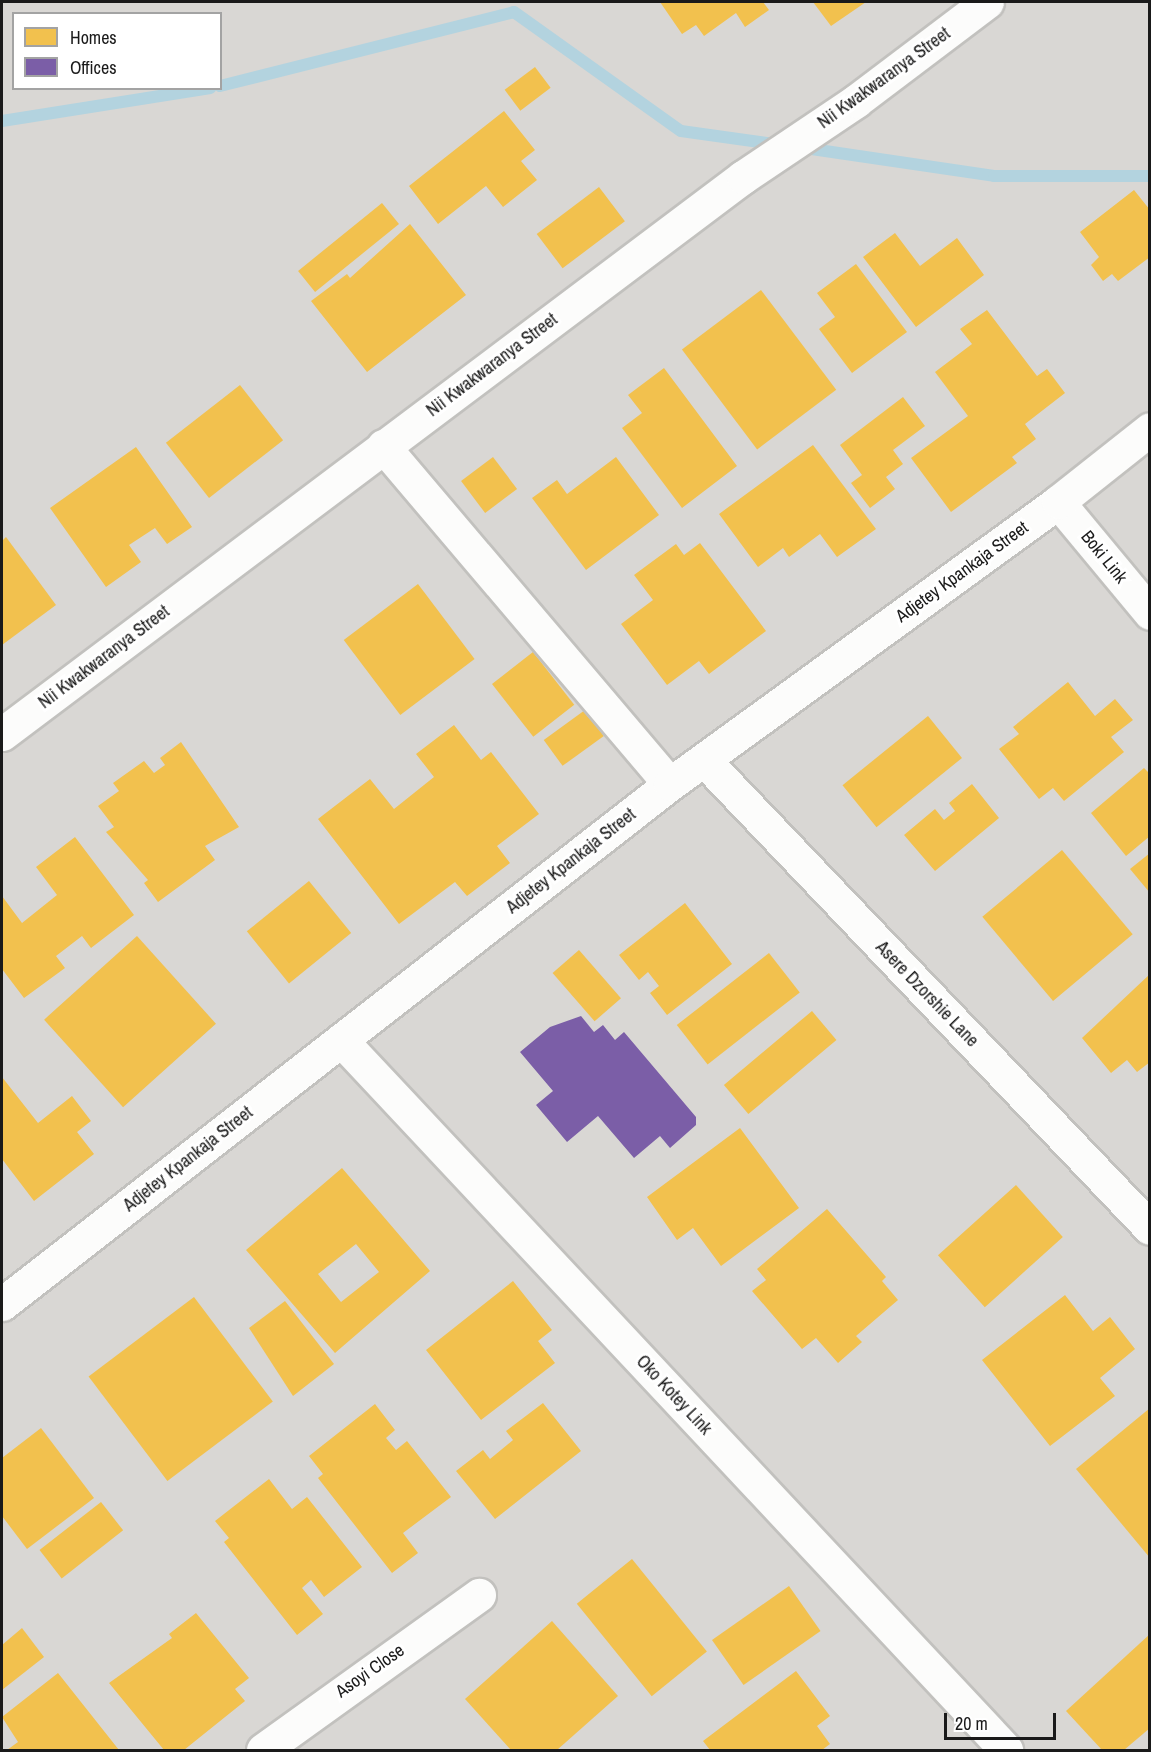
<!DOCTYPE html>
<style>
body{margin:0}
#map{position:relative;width:1151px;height:1752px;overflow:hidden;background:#eae8e2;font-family:"Archivo Narrow",sans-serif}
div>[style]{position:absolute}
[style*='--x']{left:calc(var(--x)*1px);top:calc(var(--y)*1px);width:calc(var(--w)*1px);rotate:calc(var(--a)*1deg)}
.residential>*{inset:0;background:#d9d7d4}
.homes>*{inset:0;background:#f2c14e;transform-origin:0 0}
.offices>*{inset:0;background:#7b5ea7}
.stream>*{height:12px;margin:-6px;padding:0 6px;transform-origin:6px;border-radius:6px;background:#b3d3df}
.roads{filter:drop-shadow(2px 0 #c2c1be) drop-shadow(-2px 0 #c2c1be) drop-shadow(0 2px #c2c1be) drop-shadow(0 -2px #c2c1be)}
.street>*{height:33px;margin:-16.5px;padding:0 16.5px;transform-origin:16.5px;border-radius:16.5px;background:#fcfcfb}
span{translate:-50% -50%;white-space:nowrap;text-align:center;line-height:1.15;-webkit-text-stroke:6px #fff;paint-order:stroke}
.street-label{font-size:18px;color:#1a1a1a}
.frame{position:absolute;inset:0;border:3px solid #1a1a1a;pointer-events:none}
.legend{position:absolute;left:12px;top:12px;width:210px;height:78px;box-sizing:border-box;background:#fff;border:2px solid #a3a3a3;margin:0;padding:8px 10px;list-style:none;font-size:18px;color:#1a1a1a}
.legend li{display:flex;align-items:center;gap:12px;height:30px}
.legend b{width:30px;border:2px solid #a3a3a3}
.scale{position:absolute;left:944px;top:1713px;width:112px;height:27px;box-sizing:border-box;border:3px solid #1a1a1a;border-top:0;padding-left:8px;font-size:18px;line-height:21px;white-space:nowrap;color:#1a1a1a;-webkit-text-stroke:4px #fff;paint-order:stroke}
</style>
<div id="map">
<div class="residential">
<div style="clip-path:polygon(evenodd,2px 2px,1149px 2px,1149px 1750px,2px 1750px,2px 2px,14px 14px,220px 14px,220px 88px,14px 88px,14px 14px)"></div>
</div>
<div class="homes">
<div style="clip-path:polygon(660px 2px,763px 2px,769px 10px,745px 27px,736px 13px,704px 36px,696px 25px,682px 34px)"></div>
<div style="clip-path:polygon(813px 2px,866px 2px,831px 26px)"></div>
<div style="left:535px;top:67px;width:26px;height:38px;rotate:53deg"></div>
<div style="clip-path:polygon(504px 111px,535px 150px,521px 161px,537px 180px,503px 207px,486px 186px,438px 224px,409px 186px)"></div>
<div style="left:599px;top:187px;width:43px;height:78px;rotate:53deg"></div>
<div style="clip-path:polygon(1134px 190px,1150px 210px,1150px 257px,1118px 281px,1112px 274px,1103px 281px,1091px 265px,1099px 257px,1080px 232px)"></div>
<div style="left:382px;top:203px;width:27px;height:108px;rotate:51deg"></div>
<div style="clip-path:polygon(410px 224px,466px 295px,367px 372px,311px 301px,347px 274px,350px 278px)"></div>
<div style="clip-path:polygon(895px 233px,920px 266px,957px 238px,984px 275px,916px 327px,863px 257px)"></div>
<div style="clip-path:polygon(856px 264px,907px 332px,852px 373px,819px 329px,835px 317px,817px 293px)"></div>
<div style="left:761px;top:290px;width:125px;height:99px;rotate:53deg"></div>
<div style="clip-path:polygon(987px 310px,1037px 376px,1047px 369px,1065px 393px,1025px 424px,1036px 439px,1012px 457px,1017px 463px,951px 512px,911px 458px,968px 416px,935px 372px,972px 344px,960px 329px)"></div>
<div style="clip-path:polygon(664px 368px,737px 466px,682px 508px,622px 428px,642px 413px,628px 395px)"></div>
<div style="left:240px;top:385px;width:70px;height:94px;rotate:52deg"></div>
<div style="clip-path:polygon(903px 397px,925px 426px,893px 450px,903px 464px,886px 477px,895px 489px,870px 508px,851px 483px,862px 475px,840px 445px)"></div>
<div style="clip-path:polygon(813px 445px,876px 529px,837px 557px,820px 534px,789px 557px,783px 548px,758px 567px,719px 514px)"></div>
<div style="clip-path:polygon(136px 447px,192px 527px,167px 544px,155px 528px,129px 545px,141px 562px,106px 587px,50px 508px)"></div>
<div style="left:493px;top:457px;width:40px;height:40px;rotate:53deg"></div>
<div style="clip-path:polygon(616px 457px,659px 515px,586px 570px,532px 498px,557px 480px,567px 494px)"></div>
<div style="clip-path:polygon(6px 537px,56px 605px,2px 645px,2px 541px)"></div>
<div style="clip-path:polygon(700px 543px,766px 631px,709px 674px,699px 661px,667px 685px,621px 624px,653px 600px,634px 575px,676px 544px,684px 555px)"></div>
<div style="left:418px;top:584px;width:94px;height:93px;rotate:53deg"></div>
<div style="left:533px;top:652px;width:67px;height:52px;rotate:52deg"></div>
<div style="clip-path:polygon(1068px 682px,1095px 716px,1115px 699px,1133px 720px,1111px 737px,1124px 752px,1064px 801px,1053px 788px,1039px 799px,999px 749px,1019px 734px,1013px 727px)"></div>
<div style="left:585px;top:710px;width:32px;height:51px;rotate:54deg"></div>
<div style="left:928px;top:716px;width:54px;height:110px;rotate:51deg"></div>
<div style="clip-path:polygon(454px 725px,481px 760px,491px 752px,539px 814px,497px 846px,510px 863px,467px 896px,455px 882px,399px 924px,318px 819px,370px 779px,394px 809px,434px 777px,416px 754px)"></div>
<div style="clip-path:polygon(181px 742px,239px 827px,205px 846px,215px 860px,158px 902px,144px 883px,148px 880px,106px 832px,114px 827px,98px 806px,119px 791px,113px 783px,144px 761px,154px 773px,165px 765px,160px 758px)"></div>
<div style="clip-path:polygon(1144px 768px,1150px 774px,1150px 836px,1126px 856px,1091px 813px)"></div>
<div style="clip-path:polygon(972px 784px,999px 818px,935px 871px,904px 835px,935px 809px,944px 820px,955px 811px,949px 803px)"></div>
<div style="clip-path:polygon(75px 837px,134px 915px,91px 948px,82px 936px,56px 956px,65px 968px,24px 998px,2px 969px,2px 896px,22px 923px,57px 895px,36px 867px)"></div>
<div style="left:1062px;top:850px;width:110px;height:104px;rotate:50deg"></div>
<div style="clip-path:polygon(1150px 853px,1150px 893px,1130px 869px)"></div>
<div style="left:309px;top:881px;width:67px;height:80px;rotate:51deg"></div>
<div style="clip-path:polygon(685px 903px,732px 964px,667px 1015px,650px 993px,659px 986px,648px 972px,639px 980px,619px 955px)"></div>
<div style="left:137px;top:936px;width:118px;height:125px;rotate:48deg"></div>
<div style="left:579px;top:950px;width:64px;height:35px;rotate:49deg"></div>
<div style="left:769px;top:953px;width:50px;height:117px;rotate:52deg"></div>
<div style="clip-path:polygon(1150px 974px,1150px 1062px,1137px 1072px,1127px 1060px,1111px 1073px,1082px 1038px)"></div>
<div style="left:812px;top:1011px;width:38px;height:115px;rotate:50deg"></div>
<div style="clip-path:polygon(2px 1077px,38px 1123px,72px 1096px,91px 1121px,77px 1132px,94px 1154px,34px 1201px,2px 1159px)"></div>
<div style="clip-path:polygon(740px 1128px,799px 1208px,721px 1266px,693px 1228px,677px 1240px,647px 1197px)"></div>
<div style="clip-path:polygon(evenodd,342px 1168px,430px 1271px,335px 1353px,246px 1250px,342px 1168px,356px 1244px,379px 1272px,341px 1302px,318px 1274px,356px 1244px)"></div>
<div style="left:1016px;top:1185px;width:70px;height:105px;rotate:48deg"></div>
<div style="clip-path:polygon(827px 1209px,886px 1277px,882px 1281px,898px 1300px,856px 1336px,862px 1342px,838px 1363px,816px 1338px,802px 1349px,752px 1291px,766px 1280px,757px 1269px)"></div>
<div style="clip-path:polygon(513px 1281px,552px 1330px,538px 1341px,555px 1363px,481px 1420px,426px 1350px)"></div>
<div style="clip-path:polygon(1065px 1295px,1093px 1331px,1110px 1317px,1135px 1349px,1100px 1378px,1115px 1396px,1050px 1446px,982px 1360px)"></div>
<div style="left:194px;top:1297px;width:131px;height:132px;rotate:53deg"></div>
<div style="clip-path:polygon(285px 1301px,334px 1364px,293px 1396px,249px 1328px)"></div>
<div style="clip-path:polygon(543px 1403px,581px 1451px,495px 1519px,456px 1471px,483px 1450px,490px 1459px,513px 1440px,506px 1431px)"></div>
<div style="clip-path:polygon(375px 1404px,395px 1430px,386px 1438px,396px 1450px,407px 1441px,451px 1497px,403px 1533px,418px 1553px,392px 1573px,318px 1478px,323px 1474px,309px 1456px)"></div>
<div style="clip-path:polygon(1150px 1408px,1150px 1558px,1076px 1469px)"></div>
<div style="clip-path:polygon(41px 1428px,94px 1498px,27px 1549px,2px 1516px,2px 1458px)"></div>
<div style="clip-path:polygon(269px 1479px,292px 1509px,307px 1497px,362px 1567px,324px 1597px,311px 1580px,302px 1588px,323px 1614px,297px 1635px,224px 1542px,229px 1538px,215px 1521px)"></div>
<div style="left:101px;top:1502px;width:36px;height:78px;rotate:52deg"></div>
<div style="left:632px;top:1559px;width:119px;height:71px;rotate:51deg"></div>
<div style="left:789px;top:1586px;width:55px;height:94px;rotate:55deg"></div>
<div style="clip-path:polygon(196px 1613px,249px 1678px,235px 1689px,245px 1701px,184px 1750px,164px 1750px,109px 1683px,172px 1638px,169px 1634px)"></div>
<div style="clip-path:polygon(552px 1621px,618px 1696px,557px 1750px,511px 1750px,465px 1699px)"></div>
<div style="clip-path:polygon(22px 1628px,44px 1657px,2px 1690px,2px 1645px)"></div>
<div style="clip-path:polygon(1150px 1634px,1150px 1728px,1124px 1750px,1102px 1750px,1066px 1711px)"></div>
<div style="clip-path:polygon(796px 1671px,830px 1716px,817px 1726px,830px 1744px,822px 1750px,710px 1750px,703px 1741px)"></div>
<div style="clip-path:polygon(58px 1673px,119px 1750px,7px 1750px,18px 1742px,2px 1717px)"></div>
</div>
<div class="offices">
<div style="clip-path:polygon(581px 1016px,594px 1032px,603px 1025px,615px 1040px,624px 1032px,696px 1117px,696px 1125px,670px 1148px,660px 1136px,634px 1158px,598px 1116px,567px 1142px,536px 1105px,553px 1091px,520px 1052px,550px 1027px)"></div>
</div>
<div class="stream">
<div style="--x:220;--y:86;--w:303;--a:-14.1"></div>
<div style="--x:514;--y:12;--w:205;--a:35.5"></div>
<div style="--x:681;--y:131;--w:101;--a:8"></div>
<div style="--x:2;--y:121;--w:211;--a:-9"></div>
<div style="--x:798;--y:147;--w:198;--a:8.4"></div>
<div style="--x:994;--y:176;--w:156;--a:0"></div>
</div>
<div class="roads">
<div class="street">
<div style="--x:383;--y:446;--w:443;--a:49.7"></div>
<div style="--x:1058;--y:502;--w:144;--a:50.3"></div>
<div style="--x:2;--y:734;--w:927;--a:-36.93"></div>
<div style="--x:743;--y:177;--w:136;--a:-33.9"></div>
<div style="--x:856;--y:101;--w:164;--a:-37.1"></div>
<div style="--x:704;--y:760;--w:646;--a:46.38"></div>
<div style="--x:341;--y:1040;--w:973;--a:46.87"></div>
<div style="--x:2;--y:1304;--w:847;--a:-37.9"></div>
<div style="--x:670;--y:784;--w:480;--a:-36"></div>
<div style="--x:1058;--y:502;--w:117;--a:-38.4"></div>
<div style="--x:263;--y:1750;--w:266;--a:-35.7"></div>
</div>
</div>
<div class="street-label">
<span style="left:884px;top:78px;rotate:-36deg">Nii Kwakwaranya Street</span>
<span style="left:492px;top:365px;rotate:-37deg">Nii Kwakwaranya Street</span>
<span style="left:1104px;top:557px;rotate:51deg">Boki Link</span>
<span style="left:962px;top:572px;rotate:-36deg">Adjetey Kpankaja Street</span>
<span style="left:104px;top:657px;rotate:-37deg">Nii Kwakwaranya Street</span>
<span style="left:571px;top:861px;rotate:-38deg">Adjetey Kpankaja Street</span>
<span style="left:927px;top:994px;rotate:46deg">Asere Dzorshie Lane</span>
<span style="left:188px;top:1159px;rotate:-38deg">Adjetey Kpankaja Street</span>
<span style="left:674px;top:1395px;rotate:47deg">Oko Kotey Link</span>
<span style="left:370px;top:1671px;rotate:-35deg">Asoyi Close</span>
</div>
<div class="frame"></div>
<ul class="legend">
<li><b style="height:16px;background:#f2c14e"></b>Homes</li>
<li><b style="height:16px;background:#7b5ea7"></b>Offices</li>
</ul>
<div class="scale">20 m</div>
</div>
